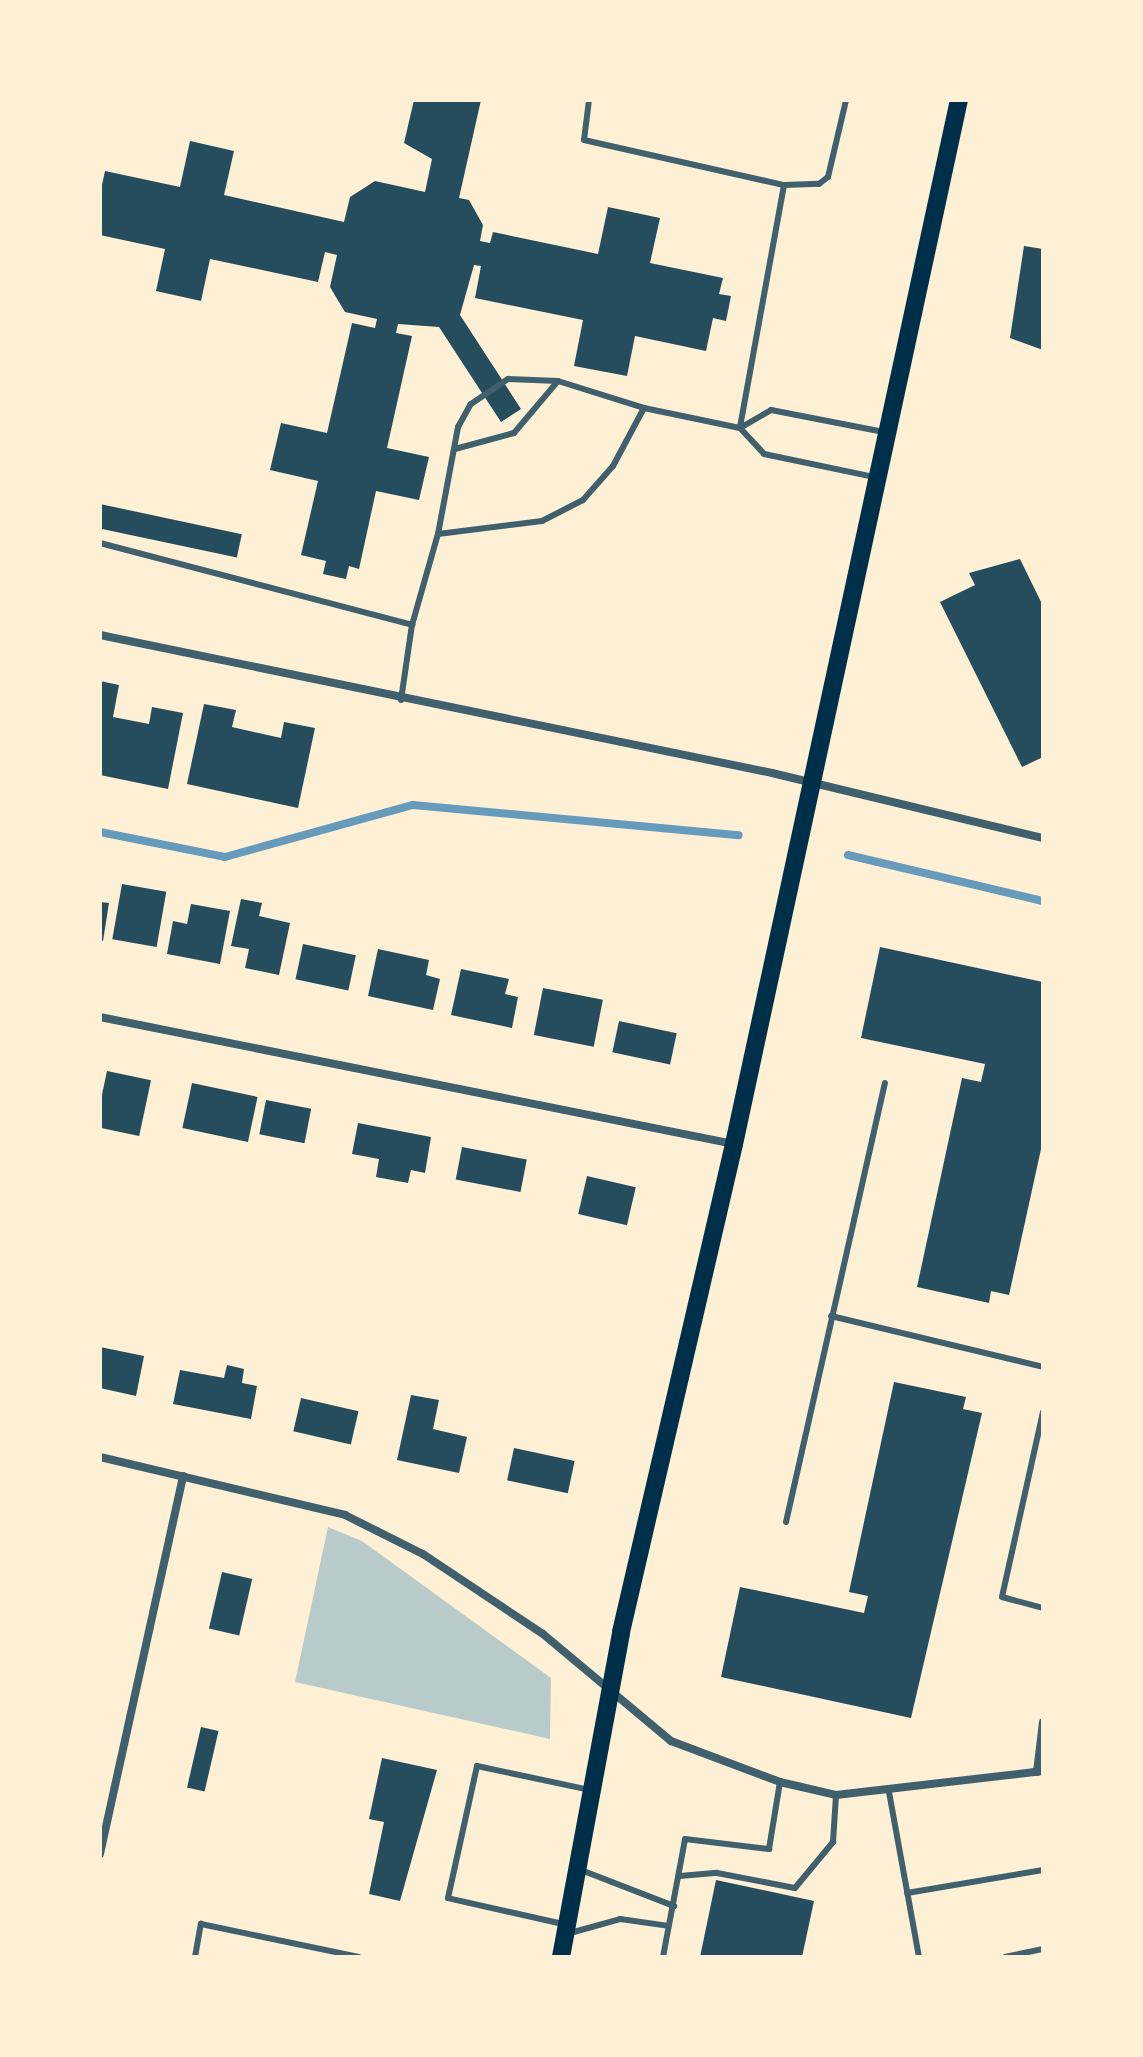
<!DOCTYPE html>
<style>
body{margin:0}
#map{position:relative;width:1143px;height:2057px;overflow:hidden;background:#fdf0d5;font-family:"Fira Sans Condensed",sans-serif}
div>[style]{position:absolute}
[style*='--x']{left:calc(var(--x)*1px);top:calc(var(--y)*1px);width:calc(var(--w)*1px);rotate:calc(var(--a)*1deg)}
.green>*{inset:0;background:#b9caca}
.stream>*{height:8px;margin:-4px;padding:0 4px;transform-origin:4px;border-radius:4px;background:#669bbc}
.building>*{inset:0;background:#264d5e;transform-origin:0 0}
.service>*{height:6px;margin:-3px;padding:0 3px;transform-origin:3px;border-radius:3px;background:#3f606c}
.minor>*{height:8px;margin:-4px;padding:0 4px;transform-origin:4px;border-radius:4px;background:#3f606c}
.primary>*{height:18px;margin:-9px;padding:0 9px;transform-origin:9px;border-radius:9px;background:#003049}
span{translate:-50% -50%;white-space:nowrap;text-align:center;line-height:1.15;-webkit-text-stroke:6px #fdf0d5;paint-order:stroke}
.frame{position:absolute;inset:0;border:102px solid #fdf0d5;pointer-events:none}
</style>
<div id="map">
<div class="green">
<div style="clip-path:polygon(328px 1527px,362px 1541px,551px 1678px,550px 1739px,295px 1682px)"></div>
</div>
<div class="stream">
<div style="--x:100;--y:832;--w:127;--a:11.3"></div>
<div style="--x:225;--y:857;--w:195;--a:-15.5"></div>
<div style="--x:413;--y:805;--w:327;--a:5.3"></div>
<div style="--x:848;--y:855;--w:200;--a:13.3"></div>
</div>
<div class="building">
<div style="clip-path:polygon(414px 100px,481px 100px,459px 198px,469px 200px,483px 225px,480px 241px,490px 243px,493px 232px,598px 254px,608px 207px,660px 218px,650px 263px,723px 278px,719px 294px,731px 296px,726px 321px,713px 318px,706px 351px,635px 336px,627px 376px,574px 366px,583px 320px,475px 298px,481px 266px,474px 265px,460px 315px,521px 409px,501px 422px,439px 327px,398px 324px,396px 333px,412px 336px,387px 448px,429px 457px,419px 500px,376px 491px,359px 569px,349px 566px,346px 579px,323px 574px,326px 561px,301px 555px,318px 481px,270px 470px,281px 423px,327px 433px,352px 323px,375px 328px,377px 319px,345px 312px,330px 287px,337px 255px,325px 252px,318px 282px,210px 259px,201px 301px,156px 291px,165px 249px,100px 235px,100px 194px,105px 171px,180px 187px,190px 141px,234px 151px,224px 195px,344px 222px,350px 197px,375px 181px,425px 192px,432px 159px,404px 143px)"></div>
<div style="clip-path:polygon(1024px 246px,1043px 249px,1043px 350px,1010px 338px)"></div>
<div style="left:100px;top:504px;width:145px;height:24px;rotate:12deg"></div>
<div style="clip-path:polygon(1020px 559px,1043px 606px,1043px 757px,1022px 767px,940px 602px,975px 585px,969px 573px)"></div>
<div style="clip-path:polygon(100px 681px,119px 685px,113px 717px,149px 724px,152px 707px,183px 713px,168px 789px,100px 775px)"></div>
<div style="clip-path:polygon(204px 704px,236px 710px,232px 727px,281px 738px,284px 722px,315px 728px,298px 808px,187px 784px)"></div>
<div style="left:122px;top:884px;width:45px;height:56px;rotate:10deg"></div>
<div style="clip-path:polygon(241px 899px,262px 903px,259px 916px,290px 923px,279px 975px,245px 968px,249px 949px,231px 946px)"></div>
<div style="clip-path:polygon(100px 902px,109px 903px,103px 941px,100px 940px)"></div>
<div style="clip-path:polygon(191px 904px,230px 911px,220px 964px,167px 954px,173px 921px,187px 924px)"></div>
<div style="left:303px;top:944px;width:54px;height:36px;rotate:12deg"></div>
<div style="clip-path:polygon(880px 947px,1043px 982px,1043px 1140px,1009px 1295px,991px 1291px,989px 1303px,917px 1287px,962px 1078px,981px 1082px,985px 1064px,861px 1038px)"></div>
<div style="clip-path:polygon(378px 949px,429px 960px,426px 975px,440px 979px,433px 1010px,368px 996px)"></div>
<div style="clip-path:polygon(461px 969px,509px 979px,505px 994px,518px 997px,512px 1028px,451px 1015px)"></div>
<div style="left:543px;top:988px;width:61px;height:48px;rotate:11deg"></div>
<div style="left:619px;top:1021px;width:59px;height:32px;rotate:12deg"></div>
<div style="left:107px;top:1071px;width:45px;height:57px;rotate:12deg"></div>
<div style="left:192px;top:1083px;width:67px;height:46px;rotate:12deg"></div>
<div style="left:266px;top:1100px;width:46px;height:35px;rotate:11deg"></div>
<div style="clip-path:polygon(358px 1123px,431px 1137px,425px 1173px,411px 1170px,408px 1183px,376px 1177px,379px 1159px,352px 1154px)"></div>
<div style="left:462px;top:1147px;width:66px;height:33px;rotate:11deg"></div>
<div style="left:587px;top:1176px;width:50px;height:39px;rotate:13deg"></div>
<div style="clip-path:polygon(100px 1347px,144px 1356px,136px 1396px,100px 1388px)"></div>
<div style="clip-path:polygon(227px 1365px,244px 1369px,242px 1383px,257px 1386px,251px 1419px,173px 1404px,180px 1370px,224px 1378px)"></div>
<div style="clip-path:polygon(894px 1382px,966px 1397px,963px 1409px,982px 1413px,911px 1718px,721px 1677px,740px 1587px,864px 1613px,868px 1596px,849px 1592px)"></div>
<div style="clip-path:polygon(411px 1395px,439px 1400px,433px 1429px,467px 1437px,459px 1473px,397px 1460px)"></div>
<div style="left:301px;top:1398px;width:59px;height:34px;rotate:13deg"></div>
<div style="left:514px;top:1448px;width:62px;height:33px;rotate:12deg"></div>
<div style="left:222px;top:1572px;width:31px;height:58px;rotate:13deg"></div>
<div style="left:201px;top:1727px;width:18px;height:62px;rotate:13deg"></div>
<div style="clip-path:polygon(382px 1758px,437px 1770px,400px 1901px,369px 1894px,384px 1822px,369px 1819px)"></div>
<div style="clip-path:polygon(716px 1880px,814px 1901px,802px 1957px,700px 1957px)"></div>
</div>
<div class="service">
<div style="--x:589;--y:100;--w:40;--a:97.1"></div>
<div style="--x:584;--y:140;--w:205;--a:12.7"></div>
<div style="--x:784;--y:185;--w:35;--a:-2"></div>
<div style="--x:819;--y:184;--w:11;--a:-38"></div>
<div style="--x:828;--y:177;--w:79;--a:-76.8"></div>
<div style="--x:784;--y:185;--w:247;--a:100.3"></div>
<div style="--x:740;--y:428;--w:35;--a:47"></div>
<div style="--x:764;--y:454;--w:112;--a:11.8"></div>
<div style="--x:740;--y:428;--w:36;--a:-30"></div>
<div style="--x:771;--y:410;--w:115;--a:11"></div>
<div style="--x:455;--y:449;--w:61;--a:-15.2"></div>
<div style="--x:514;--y:433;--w:68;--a:-49.8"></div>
<div style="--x:438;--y:534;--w:109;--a:-79.4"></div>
<div style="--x:458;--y:427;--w:26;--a:-61"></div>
<div style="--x:471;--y:404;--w:45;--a:-34"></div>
<div style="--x:508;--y:379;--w:50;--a:2.3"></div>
<div style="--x:558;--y:381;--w:90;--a:17.4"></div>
<div style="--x:100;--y:543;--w:323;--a:14.7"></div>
<div style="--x:401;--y:700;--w:76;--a:-81.7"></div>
<div style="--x:412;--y:625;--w:95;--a:-74.1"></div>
<div style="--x:438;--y:534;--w:105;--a:-7.1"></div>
<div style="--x:542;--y:521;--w:46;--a:-27.1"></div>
<div style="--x:583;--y:500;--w:45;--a:-48.6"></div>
<div style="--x:613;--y:466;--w:66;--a:-61.9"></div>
<div style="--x:644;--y:408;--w:98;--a:11.8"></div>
<div style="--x:831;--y:1316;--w:218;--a:13.5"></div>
<div style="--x:1043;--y:1412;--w:189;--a:102.5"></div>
<div style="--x:1002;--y:1597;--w:42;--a:15"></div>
<div style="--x:786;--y:1522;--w:450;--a:-77.3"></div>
<div style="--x:889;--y:1792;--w:168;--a:79.7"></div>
<div style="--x:581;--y:1870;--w:100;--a:21.2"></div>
<div style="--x:680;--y:1876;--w:37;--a:-5"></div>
<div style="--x:717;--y:1873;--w:79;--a:10.9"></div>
<div style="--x:795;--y:1888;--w:60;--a:-50.4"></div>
<div style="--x:833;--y:1842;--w:47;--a:-86.3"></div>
<div style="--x:907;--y:1893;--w:138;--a:-9.6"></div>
<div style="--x:563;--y:1924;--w:118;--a:-167.3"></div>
<div style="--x:448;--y:1898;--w:135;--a:-77.6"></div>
<div style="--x:477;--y:1766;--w:116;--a:12"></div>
<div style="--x:570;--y:1933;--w:52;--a:-15.6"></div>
<div style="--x:620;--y:1919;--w:49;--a:8.1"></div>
<div style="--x:195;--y:1957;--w:34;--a:-80"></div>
<div style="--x:201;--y:1924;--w:161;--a:11.8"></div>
<div style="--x:663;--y:1957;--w:120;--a:-79.4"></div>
<div style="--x:685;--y:1839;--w:85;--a:6.8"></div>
<div style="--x:769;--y:1849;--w:68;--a:-80.7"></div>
<div style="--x:1005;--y:1957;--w:39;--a:-12"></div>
</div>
<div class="minor">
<div style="--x:100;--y:635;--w:686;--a:11.6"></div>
<div style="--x:772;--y:773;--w:279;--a:13.5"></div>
<div style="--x:100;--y:1017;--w:647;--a:11.33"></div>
<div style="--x:100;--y:1457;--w:252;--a:13.3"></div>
<div style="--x:345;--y:1515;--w:87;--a:26.6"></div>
<div style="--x:423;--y:1554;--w:144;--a:33.7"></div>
<div style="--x:543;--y:1634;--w:167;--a:39.9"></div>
<div style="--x:671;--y:1741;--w:116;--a:20.6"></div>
<div style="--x:780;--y:1782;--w:57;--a:13.1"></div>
<div style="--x:836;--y:1795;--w:208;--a:-6.6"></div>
<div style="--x:1037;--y:1772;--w:50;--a:-83.2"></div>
<div style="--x:100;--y:1854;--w:387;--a:-77.6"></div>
</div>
<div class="primary">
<div style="--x:561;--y:1957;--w:330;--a:-79.5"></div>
<div style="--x:621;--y:1632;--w:501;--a:-76.96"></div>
<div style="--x:734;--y:1144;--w:1068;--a:-77.84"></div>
</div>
<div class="frame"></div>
</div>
